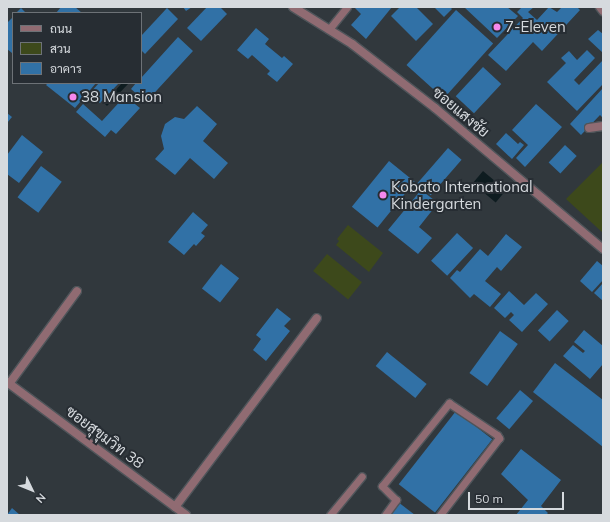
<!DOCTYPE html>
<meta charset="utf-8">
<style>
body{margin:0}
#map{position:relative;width:610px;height:522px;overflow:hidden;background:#31383d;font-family:Mulish,Sarabun,sans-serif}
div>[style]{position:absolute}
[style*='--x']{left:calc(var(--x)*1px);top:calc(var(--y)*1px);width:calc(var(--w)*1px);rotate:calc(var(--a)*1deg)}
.green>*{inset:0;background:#3d491b;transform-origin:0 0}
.water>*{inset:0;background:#0e1c20;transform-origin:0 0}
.building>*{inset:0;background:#3171a6;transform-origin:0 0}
.roads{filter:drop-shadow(1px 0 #4f555a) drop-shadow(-1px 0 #4f555a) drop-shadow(0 1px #4f555a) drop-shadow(0 -1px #4f555a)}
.service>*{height:7px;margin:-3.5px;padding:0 3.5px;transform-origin:3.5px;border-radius:3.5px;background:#906b72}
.minor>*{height:8px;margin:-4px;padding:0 4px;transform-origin:4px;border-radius:4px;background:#906b72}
.tertiary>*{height:8px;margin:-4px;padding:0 4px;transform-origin:4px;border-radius:4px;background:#906b72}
.dots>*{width:11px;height:11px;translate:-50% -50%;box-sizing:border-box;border:2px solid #272d33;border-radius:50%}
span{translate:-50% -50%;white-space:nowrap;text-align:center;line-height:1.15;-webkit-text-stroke:4px #272d33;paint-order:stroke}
.poi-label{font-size:15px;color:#d6dade}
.left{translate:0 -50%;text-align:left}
.street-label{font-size:15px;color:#d6dade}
.frame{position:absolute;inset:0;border:8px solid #d6dade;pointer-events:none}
.legend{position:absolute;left:12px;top:12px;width:130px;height:72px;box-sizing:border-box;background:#272d33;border:1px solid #6d7277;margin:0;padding:5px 7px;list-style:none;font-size:12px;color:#d6dade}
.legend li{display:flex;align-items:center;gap:8px;height:20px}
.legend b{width:20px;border:1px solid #6d7277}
.north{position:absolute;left:12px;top:470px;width:40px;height:40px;-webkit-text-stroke:3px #272d33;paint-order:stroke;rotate:133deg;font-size:11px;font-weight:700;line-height:16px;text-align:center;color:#d6dade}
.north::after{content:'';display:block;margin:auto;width:14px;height:18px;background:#d6dade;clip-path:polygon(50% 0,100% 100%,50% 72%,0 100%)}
.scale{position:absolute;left:468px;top:492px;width:96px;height:18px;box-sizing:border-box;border:2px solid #d6dade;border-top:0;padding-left:5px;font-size:12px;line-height:14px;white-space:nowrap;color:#d6dade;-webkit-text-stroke:3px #272d33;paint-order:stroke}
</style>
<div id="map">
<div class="green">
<div style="clip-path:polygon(603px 162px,603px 233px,566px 199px)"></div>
<div style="clip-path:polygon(348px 225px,383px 253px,369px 272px,336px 245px,339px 241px,337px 239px)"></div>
<div style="left:327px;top:254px;width:45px;height:22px;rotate:39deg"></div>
</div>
<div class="water">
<div style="clip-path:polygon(122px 83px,129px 83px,107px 106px,104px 103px)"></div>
<div style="left:483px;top:171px;width:30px;height:16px;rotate:40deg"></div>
</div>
<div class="building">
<div style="clip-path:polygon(61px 7px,75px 7px,82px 13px,56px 13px)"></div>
<div style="clip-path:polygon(183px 7px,192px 7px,186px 11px)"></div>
<div style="clip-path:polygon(207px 7px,220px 7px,227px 14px,201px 41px,187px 28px)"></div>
<div style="clip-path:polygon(354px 7px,392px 7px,366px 39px,351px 25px,361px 14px)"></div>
<div style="clip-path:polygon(400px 7px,416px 7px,433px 24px,416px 41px,391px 16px)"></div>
<div style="clip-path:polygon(434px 7px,450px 7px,452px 9px,444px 17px)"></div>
<div style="clip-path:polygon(464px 7px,507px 7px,518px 16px,497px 38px)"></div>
<div style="clip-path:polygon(522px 7px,534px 7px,528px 12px,537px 20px,549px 7px,557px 12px,562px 7px,577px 7px,580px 10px,542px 51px,533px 42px,506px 71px,488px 55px,523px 18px,517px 12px)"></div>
<div style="clip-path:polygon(21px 8px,26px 13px,16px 13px)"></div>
<div style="clip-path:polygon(167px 8px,178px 19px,145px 54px,141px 50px,141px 36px)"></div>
<div style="left:456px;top:10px;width:50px;height:74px;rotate:42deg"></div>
<div style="clip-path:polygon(13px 17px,13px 52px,12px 53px,7px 49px,7px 23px)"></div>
<div style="clip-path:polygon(256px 28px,269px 39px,265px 44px,282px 58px,284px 56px,293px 64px,277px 82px,267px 74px,270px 71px,252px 55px,248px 59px,237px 50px)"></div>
<div style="clip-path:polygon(598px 30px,603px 34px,603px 53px,588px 39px)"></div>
<div style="clip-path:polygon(178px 37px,193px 51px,146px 102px,131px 89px,136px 83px,141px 83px,141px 78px)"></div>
<div style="clip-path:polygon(587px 50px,595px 58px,574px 80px,579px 85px,603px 60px,603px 84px,577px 111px,547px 82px,566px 63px,561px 58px,569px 51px,577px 60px)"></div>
<div style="left:483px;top:67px;width:25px;height:40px;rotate:43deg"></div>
<div style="clip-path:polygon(48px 83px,96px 83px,75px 108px,46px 85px)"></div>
<div style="clip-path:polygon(99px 83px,119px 83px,100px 103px,89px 94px)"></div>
<div style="clip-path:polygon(603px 88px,603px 118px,600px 115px,581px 135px,570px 124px)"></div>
<div style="clip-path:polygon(125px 96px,140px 108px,116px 134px,111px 130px,105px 137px,76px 112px,83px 104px,102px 121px)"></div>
<div style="clip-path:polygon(536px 104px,562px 127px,525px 167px,516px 158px,528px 145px,512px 130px)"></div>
<div style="clip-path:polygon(197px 106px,217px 124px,203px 141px,228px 163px,214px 179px,190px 158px,175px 175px,155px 159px,164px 149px,161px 136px,165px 124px,175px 117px,184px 119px)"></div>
<div style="clip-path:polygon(7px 113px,12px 117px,7px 123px)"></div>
<div style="clip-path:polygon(506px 133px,518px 144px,520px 142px,524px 145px,512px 159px,496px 144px)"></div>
<div style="clip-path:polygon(22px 135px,43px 152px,19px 183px,7px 174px,7px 155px)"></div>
<div style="left:565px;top:145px;width:16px;height:24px;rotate:43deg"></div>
<div style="left:448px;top:148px;width:18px;height:47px;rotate:41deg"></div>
<div style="left:389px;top:161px;width:33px;height:59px;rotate:39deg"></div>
<div style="left:41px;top:166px;width:26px;height:39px;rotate:37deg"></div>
<div style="clip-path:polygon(421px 190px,438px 203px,419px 227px,432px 238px,418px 254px,388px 230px)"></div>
<div style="clip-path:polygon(193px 212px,208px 225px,201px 233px,205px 236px,196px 246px,194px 244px,184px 255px,168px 242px)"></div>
<div style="left:457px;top:233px;width:22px;height:38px;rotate:43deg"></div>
<div style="clip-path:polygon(506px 234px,522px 247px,501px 271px,497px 267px,485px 281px,501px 294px,490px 307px,474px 294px,470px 298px,450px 278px,457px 270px,460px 272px,480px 249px,488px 256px)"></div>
<div style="clip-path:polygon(597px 261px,603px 266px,603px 280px,592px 292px,580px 281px)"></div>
<div style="left:221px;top:264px;width:23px;height:31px;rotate:38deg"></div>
<div style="clip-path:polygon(603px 283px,603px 301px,594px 293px)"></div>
<div style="clip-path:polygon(509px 291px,524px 305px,536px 293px,548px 304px,522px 332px,509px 320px,514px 315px,511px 312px,505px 318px,494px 308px)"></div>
<div style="clip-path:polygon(277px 308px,291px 319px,284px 326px,290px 331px,266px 361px,253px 350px,261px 339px,256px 335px)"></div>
<div style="left:557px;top:310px;width:16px;height:28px;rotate:43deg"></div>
<div style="clip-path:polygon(584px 330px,603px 346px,603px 364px,590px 379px,563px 356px,573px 345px,583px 353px,585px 351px,574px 342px)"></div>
<div style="left:500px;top:331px;width:22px;height:52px;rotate:36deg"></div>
<div style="left:387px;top:352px;width:51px;height:18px;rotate:39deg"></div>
<div style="clip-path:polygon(555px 363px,603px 400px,603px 447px,533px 392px)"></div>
<div style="left:520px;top:390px;width:17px;height:37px;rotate:40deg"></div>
<div style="left:456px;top:411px;width:46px;height:93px;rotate:38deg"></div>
<div style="clip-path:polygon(521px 449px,561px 480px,541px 506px,548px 513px,546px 515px,516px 515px,528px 500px,501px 474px)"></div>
<div style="clip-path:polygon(398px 502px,415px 515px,388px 515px)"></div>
<div style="clip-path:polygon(12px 508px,20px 515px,7px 515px)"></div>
</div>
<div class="roads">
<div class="service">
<div style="--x:330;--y:28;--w:27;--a:-51"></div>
<div style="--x:330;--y:515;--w:50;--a:-50.6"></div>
<div style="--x:385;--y:515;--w:19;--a:-54"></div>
<div style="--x:396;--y:500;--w:20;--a:-135"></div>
<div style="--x:382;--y:486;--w:107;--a:-51.1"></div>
<div style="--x:449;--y:403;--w:58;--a:33.7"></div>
<div style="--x:497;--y:435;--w:4;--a:56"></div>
<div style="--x:499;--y:438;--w:97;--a:127.5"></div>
</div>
<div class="minor">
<div style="--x:293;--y:7;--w:70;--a:32.1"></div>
<div style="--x:352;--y:44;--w:105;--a:37.6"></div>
<div style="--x:435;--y:108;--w:219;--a:40"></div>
<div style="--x:589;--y:128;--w:14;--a:-8"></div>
<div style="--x:7;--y:382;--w:223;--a:36.6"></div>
<div style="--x:9;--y:384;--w:115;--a:-53.8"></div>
<div style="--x:175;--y:507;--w:236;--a:-53.1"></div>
</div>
<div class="tertiary">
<div style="--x:600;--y:7;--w:5;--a:53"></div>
</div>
</div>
<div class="dots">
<div style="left:497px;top:27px;background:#f688ed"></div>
<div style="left:73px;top:97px;background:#f688ed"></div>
<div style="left:383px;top:195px;background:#f688ed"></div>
</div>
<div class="poi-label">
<span class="left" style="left:505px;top:27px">7-Eleven</span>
<span class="left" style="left:81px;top:97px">38 Mansion</span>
<span class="left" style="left:391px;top:195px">Kobato International<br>Kindergarten</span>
</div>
<div class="street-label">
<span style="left:461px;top:112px;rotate:40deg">ซอยแสงชัย</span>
<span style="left:105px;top:437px;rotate:37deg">ซอยสุขุมวิท 38</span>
</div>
<div class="frame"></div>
<ul class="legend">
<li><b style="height:5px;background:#906b72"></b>ถนน</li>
<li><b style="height:11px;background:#3d491b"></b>สวน</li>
<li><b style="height:11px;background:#3171a6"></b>อาคาร</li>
</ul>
<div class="north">N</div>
<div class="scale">50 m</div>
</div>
